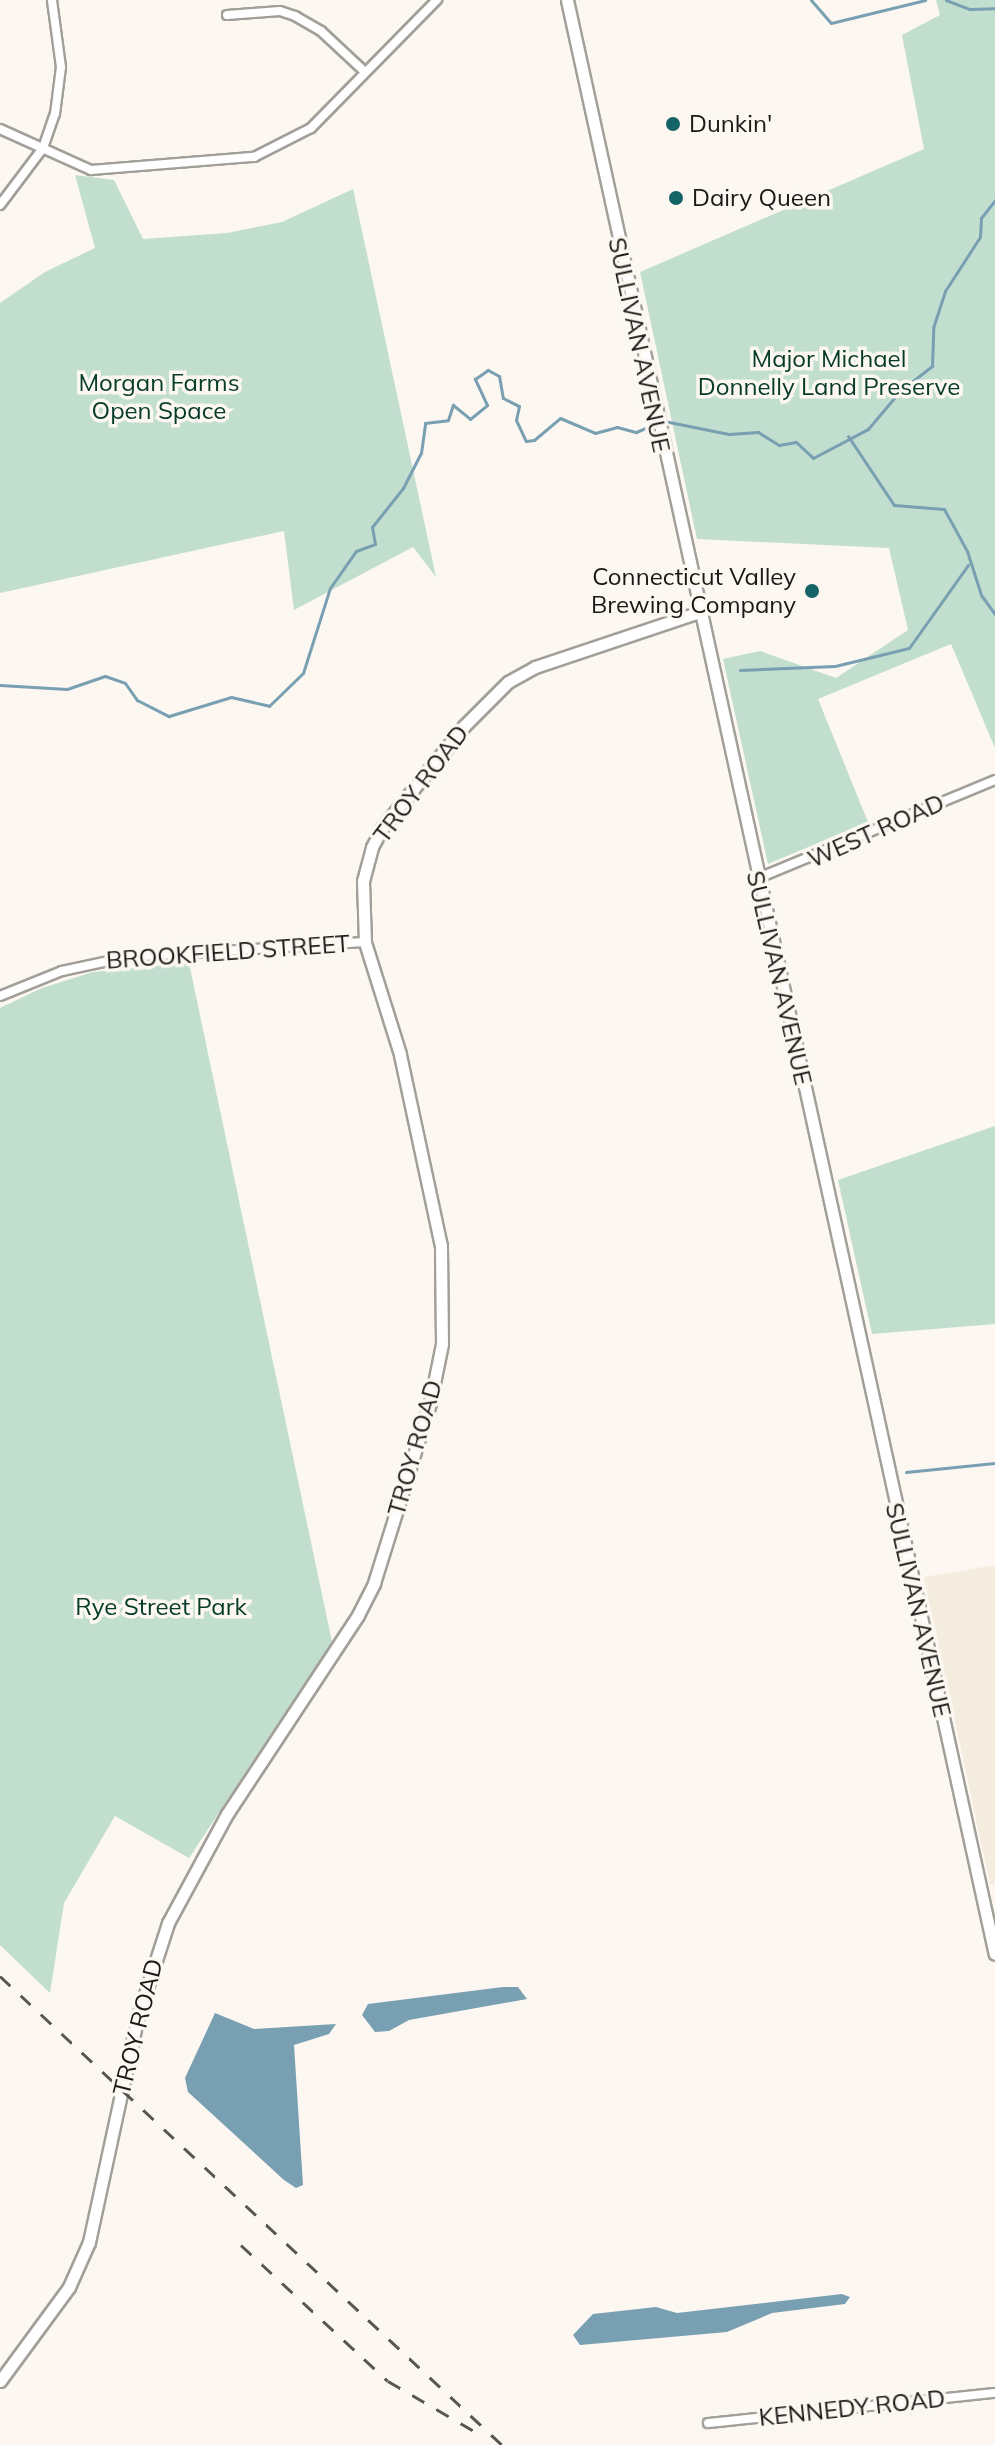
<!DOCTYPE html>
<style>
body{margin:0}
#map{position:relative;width:995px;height:2445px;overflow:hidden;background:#fcf7f1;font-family:Mulish,sans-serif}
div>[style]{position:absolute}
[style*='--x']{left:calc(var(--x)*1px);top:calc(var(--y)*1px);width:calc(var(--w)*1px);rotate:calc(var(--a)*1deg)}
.built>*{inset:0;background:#f4ecdf}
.green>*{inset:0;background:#c1decf}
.water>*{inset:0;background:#799fb2}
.stream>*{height:3px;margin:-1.5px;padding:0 1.5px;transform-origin:1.5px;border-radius:1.5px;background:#799fb2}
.roads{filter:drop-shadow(2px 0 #a29f99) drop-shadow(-2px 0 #a29f99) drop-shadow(0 2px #a29f99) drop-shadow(0 -2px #a29f99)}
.street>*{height:8px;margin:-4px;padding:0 4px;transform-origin:4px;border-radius:4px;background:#fff}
.secondary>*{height:11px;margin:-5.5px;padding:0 5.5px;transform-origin:5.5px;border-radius:5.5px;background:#fff}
.rail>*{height:3px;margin-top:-1.5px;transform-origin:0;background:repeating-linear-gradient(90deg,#585552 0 14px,transparent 0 28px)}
.dots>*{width:22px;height:22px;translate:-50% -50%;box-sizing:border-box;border:4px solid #fcf7f1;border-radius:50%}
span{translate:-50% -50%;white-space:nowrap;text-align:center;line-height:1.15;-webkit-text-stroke:7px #fcf7f1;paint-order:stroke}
.poi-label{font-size:24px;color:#1a1917}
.left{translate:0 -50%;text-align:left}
.right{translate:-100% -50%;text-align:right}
.street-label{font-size:24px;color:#1a1917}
.park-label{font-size:24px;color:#053b28}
</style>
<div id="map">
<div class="built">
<div style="clip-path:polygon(995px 1565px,995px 1884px,990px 1884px,924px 1577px)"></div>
</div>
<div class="green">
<div style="clip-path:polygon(936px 0,995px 0,995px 748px,951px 644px,818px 699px,868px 822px,768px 864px,723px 659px,760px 651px,836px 678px,908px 630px,889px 548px,697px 539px,640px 272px,924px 149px,902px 35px,940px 15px)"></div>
<div style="clip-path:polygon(75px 175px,114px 180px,143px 239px,227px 233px,282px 222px,353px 189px,436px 577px,413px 547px,294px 610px,284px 531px,0 593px,0 303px,45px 272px,95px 248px)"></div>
<div style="clip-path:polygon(189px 963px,332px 1642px,189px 1858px,115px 1816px,64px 1903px,50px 1993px,0 1945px,0 1008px,42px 988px,93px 972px)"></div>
<div style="clip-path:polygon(995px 1126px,995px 1324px,872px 1334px,838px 1180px)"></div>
</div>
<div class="water">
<div style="clip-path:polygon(503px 1987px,518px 1987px,527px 1999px,409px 2020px,389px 2031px,375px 2032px,362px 2015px,368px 2004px)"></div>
<div style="clip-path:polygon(215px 2013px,254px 2029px,336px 2024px,329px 2034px,294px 2045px,303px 2185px,296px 2188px,284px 2180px,188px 2092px,185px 2078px)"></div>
<div style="clip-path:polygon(842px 2294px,850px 2297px,845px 2304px,772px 2313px,727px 2332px,580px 2345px,573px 2335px,593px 2314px,656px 2307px,677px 2313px)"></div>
</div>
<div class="stream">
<div style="--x:811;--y:0;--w:30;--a:49"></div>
<div style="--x:831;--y:23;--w:97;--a:-13.7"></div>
<div style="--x:946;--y:0;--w:26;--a:21"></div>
<div style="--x:970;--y:9;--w:25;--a:-2"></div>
<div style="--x:664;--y:421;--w:66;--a:11.3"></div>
<div style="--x:729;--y:434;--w:29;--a:-4"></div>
<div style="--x:758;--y:432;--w:25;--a:32"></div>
<div style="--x:779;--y:445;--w:17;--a:-10"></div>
<div style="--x:796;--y:442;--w:23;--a:43"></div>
<div style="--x:813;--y:458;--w:62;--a:-27.8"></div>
<div style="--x:868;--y:429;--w:50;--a:-49.9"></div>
<div style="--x:900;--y:391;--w:41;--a:-38"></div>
<div style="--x:932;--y:366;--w:38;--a:-88"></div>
<div style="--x:933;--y:328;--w:39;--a:-72"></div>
<div style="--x:945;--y:291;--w:64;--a:-57.1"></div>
<div style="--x:980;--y:237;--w:19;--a:-87"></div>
<div style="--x:981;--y:218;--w:23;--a:-52"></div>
<div style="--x:848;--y:436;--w:83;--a:56.3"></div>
<div style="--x:894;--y:505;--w:50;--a:4.6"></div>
<div style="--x:944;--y:509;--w:48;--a:61.3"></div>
<div style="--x:967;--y:551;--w:46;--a:72.3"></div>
<div style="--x:981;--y:595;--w:24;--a:54"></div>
<div style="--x:740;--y:670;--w:95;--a:-2.4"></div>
<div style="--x:835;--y:666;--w:76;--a:-13.7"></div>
<div style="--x:909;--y:648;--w:102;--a:-54.6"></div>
<div style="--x:0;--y:685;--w:67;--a:3.4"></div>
<div style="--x:67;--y:689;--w:40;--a:-18.9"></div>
<div style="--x:105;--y:676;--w:21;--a:19"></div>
<div style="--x:125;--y:683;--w:21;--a:55"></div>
<div style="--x:137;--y:700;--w:36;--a:27"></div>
<div style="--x:169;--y:716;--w:65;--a:-17"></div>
<div style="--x:231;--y:697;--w:39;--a:13"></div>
<div style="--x:269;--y:706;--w:47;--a:-44.1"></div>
<div style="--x:303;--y:673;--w:89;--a:-72.4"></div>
<div style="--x:330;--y:588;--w:45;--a:-54.9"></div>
<div style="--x:356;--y:551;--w:20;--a:-20"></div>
<div style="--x:375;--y:544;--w:17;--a:-100"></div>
<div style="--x:372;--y:527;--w:50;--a:-51.5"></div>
<div style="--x:403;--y:488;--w:39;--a:-63"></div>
<div style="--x:421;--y:453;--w:30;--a:-82"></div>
<div style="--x:425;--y:423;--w:23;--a:-7"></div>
<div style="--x:448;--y:420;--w:16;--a:-72"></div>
<div style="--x:453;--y:405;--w:22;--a:39"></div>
<div style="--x:470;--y:419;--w:22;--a:-39"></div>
<div style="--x:487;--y:405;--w:29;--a:-115"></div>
<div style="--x:475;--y:379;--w:16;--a:-35"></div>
<div style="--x:488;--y:370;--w:13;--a:29"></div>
<div style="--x:499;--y:376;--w:22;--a:80"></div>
<div style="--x:503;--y:398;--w:18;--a:27"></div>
<div style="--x:519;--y:406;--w:14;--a:102"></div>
<div style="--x:516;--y:420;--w:23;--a:65"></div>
<div style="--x:526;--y:441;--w:8;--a:-7"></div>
<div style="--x:534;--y:440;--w:34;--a:-40"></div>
<div style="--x:560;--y:418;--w:38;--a:23"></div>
<div style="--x:595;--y:433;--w:23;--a:-15"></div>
<div style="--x:617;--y:427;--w:20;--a:15"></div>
<div style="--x:636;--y:432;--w:23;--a:-23"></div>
<div style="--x:906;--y:1472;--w:89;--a:-5.8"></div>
</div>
<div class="roads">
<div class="street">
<div style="--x:227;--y:15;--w:53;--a:-4.3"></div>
<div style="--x:280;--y:11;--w:16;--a:18"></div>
<div style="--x:295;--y:16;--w:30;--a:30"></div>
<div style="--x:321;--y:31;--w:60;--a:43"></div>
<div style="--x:0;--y:129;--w:100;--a:24.3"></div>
<div style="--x:91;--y:170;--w:164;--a:-4.6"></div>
<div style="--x:254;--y:157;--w:64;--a:-27"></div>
<div style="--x:311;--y:128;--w:180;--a:-45.5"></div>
<div style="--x:0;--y:205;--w:71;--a:-53"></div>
<div style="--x:43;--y:148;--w:36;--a:-71"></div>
<div style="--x:55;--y:114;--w:47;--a:-82.7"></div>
<div style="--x:61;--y:67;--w:68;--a:-97.7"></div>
<div style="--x:756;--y:879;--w:259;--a:-22.5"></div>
<div style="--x:0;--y:996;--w:67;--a:-22"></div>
<div style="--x:62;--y:971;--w:66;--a:-12.2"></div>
<div style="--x:127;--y:957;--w:238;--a:-3.6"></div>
<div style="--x:708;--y:2423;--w:289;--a:-6"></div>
</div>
<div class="secondary">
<div style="--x:567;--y:0;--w:2000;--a:77.65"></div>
<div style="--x:0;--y:2381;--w:117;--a:-53.7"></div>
<div style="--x:69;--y:2287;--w:49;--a:-66"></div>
<div style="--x:89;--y:2242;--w:231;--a:-77.8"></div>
<div style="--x:138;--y:2016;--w:98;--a:-72.1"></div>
<div style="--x:168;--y:1923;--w:124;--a:-61.6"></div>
<div style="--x:227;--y:1814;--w:238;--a:-56.6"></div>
<div style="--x:358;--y:1615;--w:36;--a:-63"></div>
<div style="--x:374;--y:1583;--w:189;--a:-72.7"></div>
<div style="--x:430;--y:1403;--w:60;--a:-78.5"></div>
<div style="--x:442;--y:1344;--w:98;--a:-90.6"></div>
<div style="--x:441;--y:1246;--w:196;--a:-102.1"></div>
<div style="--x:400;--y:1054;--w:117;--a:-107.4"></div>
<div style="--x:365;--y:942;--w:61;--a:-91.9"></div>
<div style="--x:363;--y:881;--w:35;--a:-75"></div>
<div style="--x:372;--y:847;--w:21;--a:-62"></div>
<div style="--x:382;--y:828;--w:131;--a:-51.2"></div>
<div style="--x:464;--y:726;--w:62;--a:-45"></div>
<div style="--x:508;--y:682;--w:31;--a:-29"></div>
<div style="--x:535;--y:667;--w:173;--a:-18.5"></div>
</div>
</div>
<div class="rail">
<div style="--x:0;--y:1976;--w:687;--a:43.05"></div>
<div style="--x:241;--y:2245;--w:200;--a:42.8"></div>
<div style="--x:388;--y:2381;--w:105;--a:30.2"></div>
</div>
<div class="dots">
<div style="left:673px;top:124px;background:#136367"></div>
<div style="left:676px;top:198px;background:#136367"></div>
<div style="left:812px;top:591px;background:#136367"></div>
</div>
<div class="poi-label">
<span class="left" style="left:689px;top:124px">Dunkin'</span>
<span class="left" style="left:692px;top:198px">Dairy Queen</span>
<span class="right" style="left:796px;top:591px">Connecticut Valley<br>Brewing Company</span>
</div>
<div class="street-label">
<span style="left:639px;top:345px;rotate:78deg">SULLIVAN AVENUE</span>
<span style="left:421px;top:784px;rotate:-53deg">TROY ROAD</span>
<span style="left:876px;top:831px;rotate:-24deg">WEST ROAD</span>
<span style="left:228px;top:952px;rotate:-4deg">BROOKFIELD STREET</span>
<span style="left:779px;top:978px;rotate:77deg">SULLIVAN AVENUE</span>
<span style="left:415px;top:1448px;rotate:-74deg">TROY ROAD</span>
<span style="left:918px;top:1610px;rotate:77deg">SULLIVAN AVENUE</span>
<span style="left:138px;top:2027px;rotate:-76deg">TROY ROAD</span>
<span style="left:852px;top:2408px;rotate:-6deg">KENNEDY ROAD</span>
</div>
<div class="park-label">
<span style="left:829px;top:373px">Major Michael<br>Donnelly Land Preserve</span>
<span style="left:159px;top:397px">Morgan Farms<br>Open Space</span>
<span style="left:161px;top:1607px">Rye Street Park</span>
</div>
</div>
